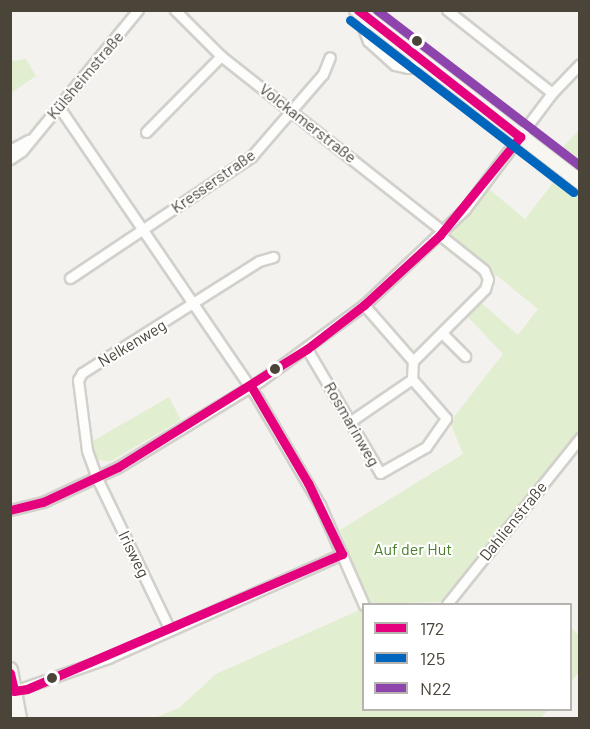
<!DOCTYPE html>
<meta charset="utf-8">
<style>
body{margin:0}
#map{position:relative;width:590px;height:729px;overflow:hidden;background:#f4f2ee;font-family:Barlow,sans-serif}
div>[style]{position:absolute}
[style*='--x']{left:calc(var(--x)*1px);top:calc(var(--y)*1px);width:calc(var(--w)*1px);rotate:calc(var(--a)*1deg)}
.green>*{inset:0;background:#e1eecf}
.roads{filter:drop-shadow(2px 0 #d2d0cb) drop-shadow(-2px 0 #d2d0cb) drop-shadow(0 2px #d2d0cb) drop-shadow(0 -2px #d2d0cb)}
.street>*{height:9px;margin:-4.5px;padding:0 4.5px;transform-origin:4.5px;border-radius:4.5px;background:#fdfdfc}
.secondary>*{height:14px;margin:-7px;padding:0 7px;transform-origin:7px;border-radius:7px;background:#f7f6f1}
.bus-1>*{height:9px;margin:-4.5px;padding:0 4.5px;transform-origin:4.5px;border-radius:4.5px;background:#e5007d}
.bus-2>*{height:9px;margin:-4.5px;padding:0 4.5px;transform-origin:4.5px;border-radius:4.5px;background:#0065bd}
.bus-3>*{height:9px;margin:-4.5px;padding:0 4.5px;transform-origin:4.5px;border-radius:4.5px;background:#8e44ad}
.dots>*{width:16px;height:16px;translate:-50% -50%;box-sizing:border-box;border:3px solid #fff;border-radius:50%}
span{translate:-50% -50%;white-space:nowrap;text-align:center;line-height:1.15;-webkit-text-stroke:4.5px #fff;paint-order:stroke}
.street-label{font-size:16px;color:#4b4439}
.park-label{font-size:16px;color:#4a7f2a}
.frame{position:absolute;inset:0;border:12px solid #4b4439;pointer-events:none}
.legend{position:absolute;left:362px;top:603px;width:210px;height:108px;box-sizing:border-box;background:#fff;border:2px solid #b7b4b0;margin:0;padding:8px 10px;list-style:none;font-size:18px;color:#4b4439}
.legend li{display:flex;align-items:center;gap:12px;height:30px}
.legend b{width:30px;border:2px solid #b7b4b0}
</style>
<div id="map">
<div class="green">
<div style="clip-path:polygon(26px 59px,36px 76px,11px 93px,11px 61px)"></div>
<div style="clip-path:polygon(579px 130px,579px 435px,440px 602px,369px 604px,340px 530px,463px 454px,450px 422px,503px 354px,466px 315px,479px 301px,518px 335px,538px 309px,449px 237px,488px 188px,525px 219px,563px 170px,552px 159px)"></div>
<div style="clip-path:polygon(169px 397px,181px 420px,111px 461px,98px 460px,91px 442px)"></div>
<div style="clip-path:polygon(362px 609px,364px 710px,548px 710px,541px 718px,154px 718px,179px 708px,216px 674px)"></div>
<div style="clip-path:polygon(571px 628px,579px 635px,580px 671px,571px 682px)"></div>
</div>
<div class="roads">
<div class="street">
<div style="--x:175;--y:10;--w:65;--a:45"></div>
<div style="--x:221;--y:56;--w:284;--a:38.3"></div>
<div style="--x:447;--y:10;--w:134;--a:38.3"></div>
<div style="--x:366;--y:17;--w:11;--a:105"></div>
<div style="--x:363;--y:28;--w:14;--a:69"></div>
<div style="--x:368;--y:41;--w:36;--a:42"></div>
<div style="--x:395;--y:65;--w:13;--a:13"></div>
<div style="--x:408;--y:68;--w:17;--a:-33"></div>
<div style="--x:59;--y:107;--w:353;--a:55.7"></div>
<div style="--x:258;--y:399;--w:123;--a:59.7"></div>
<div style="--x:320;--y:505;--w:109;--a:66.3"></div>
<div style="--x:146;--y:132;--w:107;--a:-45.4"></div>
<div style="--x:10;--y:150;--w:21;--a:-29"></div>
<div style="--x:10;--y:159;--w:14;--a:-34"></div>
<div style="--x:22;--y:151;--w:183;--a:-50.6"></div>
<div style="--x:70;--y:278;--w:218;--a:-33.8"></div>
<div style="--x:251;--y:157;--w:110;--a:-49.1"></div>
<div style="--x:323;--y:74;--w:18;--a:-68"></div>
<div style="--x:364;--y:305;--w:74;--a:48.8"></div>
<div style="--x:442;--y:333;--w:33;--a:45"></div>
<div style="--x:307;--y:349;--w:144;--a:59.5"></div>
<div style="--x:380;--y:473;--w:53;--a:-29.5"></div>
<div style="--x:426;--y:447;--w:35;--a:-55"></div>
<div style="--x:446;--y:418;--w:52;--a:-131.1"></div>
<div style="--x:351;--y:421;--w:74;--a:-34.5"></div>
<div style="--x:412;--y:379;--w:18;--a:-87"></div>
<div style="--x:413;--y:361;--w:102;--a:-45"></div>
<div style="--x:485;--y:289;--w:10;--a:-73"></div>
<div style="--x:488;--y:279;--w:10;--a:-114"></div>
<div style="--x:484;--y:270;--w:56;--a:-141.5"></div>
<div style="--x:10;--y:510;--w:34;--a:-14"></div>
<div style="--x:43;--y:502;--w:83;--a:-25"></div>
<div style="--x:118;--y:467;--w:166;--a:-31.2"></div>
<div style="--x:260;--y:381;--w:129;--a:-36.2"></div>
<div style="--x:364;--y:305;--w:139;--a:-43.5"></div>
<div style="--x:465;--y:209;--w:145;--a:-53.1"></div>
<div style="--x:552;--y:93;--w:40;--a:-46"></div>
<div style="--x:447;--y:604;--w:213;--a:-51.3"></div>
<div style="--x:170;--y:630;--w:169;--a:-115.7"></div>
<div style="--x:97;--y:478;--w:30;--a:-110"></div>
<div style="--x:87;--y:450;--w:71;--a:-97.3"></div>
<div style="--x:78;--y:380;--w:8;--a:-60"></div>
<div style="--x:82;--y:373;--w:209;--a:-32.3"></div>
<div style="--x:259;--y:261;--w:15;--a:-16"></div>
<div style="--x:14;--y:691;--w:100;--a:-19.3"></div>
<div style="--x:108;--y:658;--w:256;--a:-24"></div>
</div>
<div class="secondary">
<div style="--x:357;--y:10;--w:282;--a:37.6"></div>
<div style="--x:10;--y:670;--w:49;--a:79.4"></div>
</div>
</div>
<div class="bus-1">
<div style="--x:358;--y:10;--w:206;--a:38.1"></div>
<div style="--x:251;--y:386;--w:113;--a:59.6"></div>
<div style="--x:308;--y:483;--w:79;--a:64.4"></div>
<div style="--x:10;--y:510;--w:34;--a:-14"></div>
<div style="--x:43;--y:502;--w:83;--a:-25"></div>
<div style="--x:118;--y:467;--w:223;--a:-32"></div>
<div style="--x:307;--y:349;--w:72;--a:-37.7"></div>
<div style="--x:364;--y:305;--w:103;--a:-42.6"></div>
<div style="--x:440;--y:235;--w:127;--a:-50.8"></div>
<div style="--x:10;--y:673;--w:18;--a:77"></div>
<div style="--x:14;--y:691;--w:13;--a:-9"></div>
<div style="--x:27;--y:689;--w:343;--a:-23.2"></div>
</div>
<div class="bus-2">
<div style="--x:350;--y:20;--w:282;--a:37.6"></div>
</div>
<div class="bus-3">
<div style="--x:377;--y:10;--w:256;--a:37.5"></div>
</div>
<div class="dots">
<div style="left:417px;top:41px;background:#4b4439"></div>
<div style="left:275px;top:369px;background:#4b4439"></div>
<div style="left:52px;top:678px;background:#4b4439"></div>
</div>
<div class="street-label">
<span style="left:85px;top:75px;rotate:-50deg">Külsheimstraße</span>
<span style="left:308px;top:123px;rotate:38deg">Volckamerstraße</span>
<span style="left:213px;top:181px;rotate:-35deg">Kresserstraße</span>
<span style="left:132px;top:343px;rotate:-31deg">Nelkenweg</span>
<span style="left:352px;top:424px;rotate:60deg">Rosmarinweg</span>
<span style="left:513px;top:521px;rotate:-51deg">Dahlienstraße</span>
<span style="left:134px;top:554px;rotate:64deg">Irisweg</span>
</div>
<div class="park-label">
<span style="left:413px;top:549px">Auf der Hut</span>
</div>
<div class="frame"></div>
<ul class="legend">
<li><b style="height:8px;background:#e5007d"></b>172</li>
<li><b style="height:8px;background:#0065bd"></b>125</li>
<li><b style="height:8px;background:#8e44ad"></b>N22</li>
</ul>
</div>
